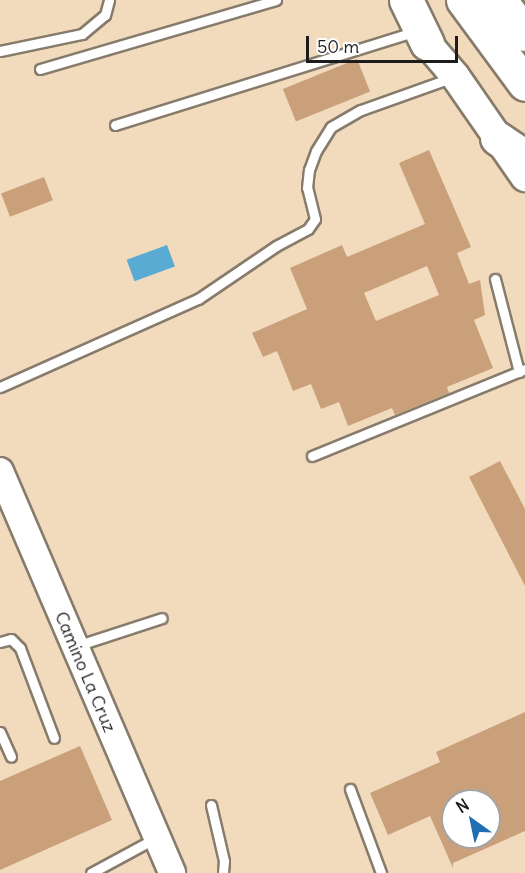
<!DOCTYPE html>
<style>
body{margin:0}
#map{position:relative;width:525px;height:873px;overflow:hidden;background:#f2dbbd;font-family:Delius,sans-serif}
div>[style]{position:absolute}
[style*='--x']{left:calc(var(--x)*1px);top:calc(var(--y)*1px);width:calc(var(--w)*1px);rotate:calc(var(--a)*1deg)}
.water>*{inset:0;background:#59abd4;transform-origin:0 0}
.building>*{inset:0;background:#c9a079;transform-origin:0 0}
.roads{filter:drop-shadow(2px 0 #877c6c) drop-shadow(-2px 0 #877c6c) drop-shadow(0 2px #877c6c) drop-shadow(0 -2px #877c6c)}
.lane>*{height:9px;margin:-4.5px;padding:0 4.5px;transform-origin:4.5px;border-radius:4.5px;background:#fff}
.secondary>*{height:26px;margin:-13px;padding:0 13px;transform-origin:13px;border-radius:13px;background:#fff}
.primary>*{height:28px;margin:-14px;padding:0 14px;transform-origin:14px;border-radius:14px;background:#fff}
.highway>*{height:33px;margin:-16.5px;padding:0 16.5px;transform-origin:16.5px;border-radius:16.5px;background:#fff}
span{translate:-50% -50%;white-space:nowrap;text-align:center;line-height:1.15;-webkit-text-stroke:6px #fff;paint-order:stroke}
.street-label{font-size:18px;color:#1c1c1c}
.north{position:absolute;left:441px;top:789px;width:60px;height:60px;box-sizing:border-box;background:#fff;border:2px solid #a4a4a4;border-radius:50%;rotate:327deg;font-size:16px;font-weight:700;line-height:24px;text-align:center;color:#1c1c1c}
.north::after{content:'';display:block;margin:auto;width:21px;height:27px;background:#1f6fb2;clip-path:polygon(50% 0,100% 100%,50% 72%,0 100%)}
.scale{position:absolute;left:306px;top:36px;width:152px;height:27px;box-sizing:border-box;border:3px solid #1c1c1c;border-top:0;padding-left:8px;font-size:18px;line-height:21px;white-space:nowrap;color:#1c1c1c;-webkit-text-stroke:4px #fff;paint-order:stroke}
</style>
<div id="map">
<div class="water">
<div style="left:167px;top:245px;width:23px;height:43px;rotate:70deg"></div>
</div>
<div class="building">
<div style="left:357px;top:59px;width:35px;height:80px;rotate:68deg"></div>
<div style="clip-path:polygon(evenodd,429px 150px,471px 247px,457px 253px,469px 284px,480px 280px,485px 315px,474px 320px,493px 368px,447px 387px,449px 393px,395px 415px,392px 408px,348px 426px,339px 402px,321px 409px,311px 384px,293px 391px,277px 351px,263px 357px,252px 333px,307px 309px,290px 268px,342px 245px,347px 257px,425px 224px,399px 163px,429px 150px,427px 266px,439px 295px,376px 321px,364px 293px,427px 266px)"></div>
<div style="left:44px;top:177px;width:25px;height:46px;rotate:69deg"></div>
<div style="clip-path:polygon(500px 461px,525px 509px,525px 586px,469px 477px)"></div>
<div style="clip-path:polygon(evenodd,525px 712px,525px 831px,453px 863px,453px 868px,430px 816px,388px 835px,370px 793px,440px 762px,436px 752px,525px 712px,453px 801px,489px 801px,489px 837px,453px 837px,453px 801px)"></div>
<div style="clip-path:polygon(80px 746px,112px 820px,0 870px,0 781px)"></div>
</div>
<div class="roads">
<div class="lane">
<div style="--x:0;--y:51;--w:84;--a:-11.7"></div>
<div style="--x:82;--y:34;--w:30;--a:-40"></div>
<div style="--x:105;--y:15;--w:16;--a:-75"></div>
<div style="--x:40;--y:69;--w:246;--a:-16.3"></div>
<div style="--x:115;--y:125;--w:315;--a:-17.3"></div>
<div style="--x:495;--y:279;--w:96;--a:75.5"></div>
<div style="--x:0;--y:387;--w:217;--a:-24"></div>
<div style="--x:198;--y:299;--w:94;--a:-34.2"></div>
<div style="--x:276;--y:246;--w:36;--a:-28"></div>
<div style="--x:308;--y:229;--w:12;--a:-55"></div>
<div style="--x:315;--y:219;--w:32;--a:-104"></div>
<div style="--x:307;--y:188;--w:18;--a:-84"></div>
<div style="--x:309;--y:170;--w:20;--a:-70"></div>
<div style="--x:316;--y:151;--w:28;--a:-58"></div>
<div style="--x:331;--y:127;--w:34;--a:-30"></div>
<div style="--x:361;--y:110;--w:96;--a:-19.6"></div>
<div style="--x:312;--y:456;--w:230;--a:-22.2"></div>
<div style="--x:0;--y:642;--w:11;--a:-15"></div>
<div style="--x:11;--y:639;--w:13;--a:45"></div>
<div style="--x:20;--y:648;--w:96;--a:69.3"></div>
<div style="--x:76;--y:646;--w:90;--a:-18"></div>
<div style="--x:0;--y:732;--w:27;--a:66"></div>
<div style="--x:350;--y:789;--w:90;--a:69.7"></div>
<div style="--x:211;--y:805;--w:57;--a:76.9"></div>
<div style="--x:224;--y:861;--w:12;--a:95"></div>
<div style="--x:91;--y:873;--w:72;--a:-28.4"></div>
</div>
<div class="secondary">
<div style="--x:0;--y:471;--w:437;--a:66.8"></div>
</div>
<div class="primary">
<div style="--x:427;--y:43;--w:43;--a:49.7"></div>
<div style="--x:455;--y:76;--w:123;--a:55.3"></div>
</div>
<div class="highway">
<div style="--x:406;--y:0;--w:48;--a:64"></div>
<div style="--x:463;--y:0;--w:104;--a:53.6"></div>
<div style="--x:500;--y:0;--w:42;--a:53.7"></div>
<div style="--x:497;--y:138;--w:34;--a:34"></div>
</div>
</div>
<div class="street-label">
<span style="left:85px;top:672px;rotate:67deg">Camino La Cruz</span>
</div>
<div class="north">N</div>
<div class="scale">50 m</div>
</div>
